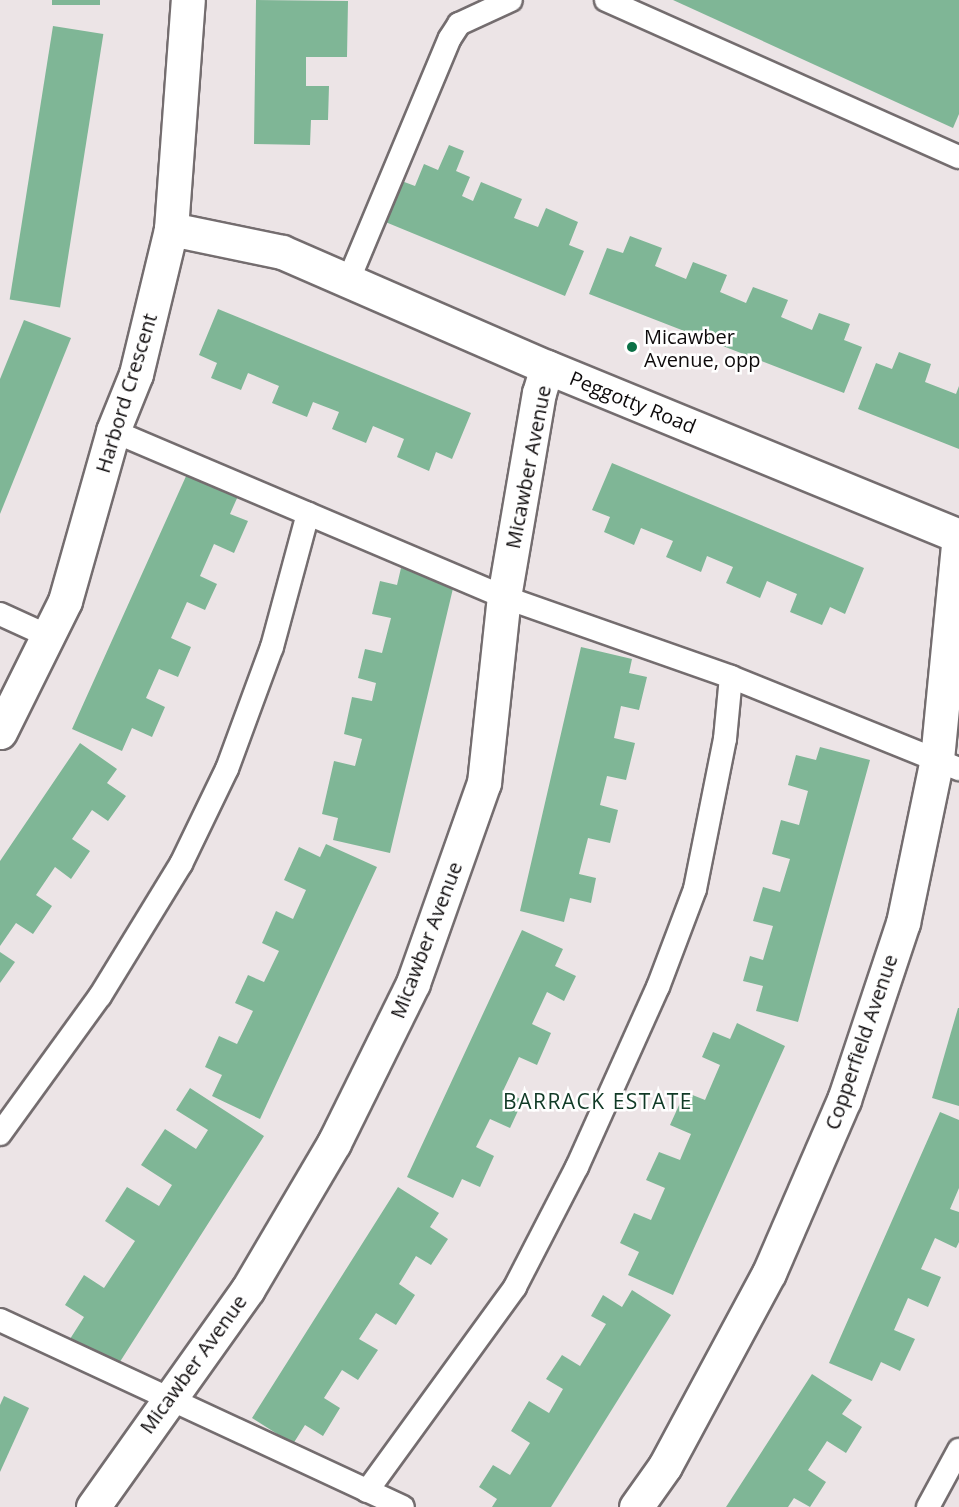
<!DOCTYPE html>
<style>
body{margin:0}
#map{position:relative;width:959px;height:1507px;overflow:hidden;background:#ece4e6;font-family:"Open Sans",sans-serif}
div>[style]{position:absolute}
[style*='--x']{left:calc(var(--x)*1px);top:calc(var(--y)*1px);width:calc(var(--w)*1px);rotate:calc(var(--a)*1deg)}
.building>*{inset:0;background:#7fb696;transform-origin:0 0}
.roads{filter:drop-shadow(2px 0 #746d6f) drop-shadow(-2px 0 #746d6f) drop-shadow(0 2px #746d6f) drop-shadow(0 -2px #746d6f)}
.service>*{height:22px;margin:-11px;padding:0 11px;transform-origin:11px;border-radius:11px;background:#fff}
.minor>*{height:33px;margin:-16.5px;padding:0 16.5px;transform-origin:16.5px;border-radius:16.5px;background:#fff}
.dots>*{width:16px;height:16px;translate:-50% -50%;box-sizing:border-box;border:3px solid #fff;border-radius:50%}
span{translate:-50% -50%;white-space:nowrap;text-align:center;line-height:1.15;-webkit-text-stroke:5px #fff;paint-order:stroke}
.poi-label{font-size:20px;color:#0e0b0c}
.left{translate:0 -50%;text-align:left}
.street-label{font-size:20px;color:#0e0b0c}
.neighbourhood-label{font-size:21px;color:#103a26;letter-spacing:1.5px}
</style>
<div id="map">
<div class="building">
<div style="left:52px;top:0;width:48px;height:5px"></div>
<div style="clip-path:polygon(256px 0,348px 1px,347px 57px,306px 57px,306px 86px,329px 86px,328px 120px,311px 120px,310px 145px,254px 144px)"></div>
<div style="clip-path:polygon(673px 0,959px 0,959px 114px,953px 128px)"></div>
<div style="left:53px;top:26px;width:51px;height:277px;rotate:9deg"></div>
<div style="clip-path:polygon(449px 145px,464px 151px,456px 171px,470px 177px,462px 196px,473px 201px,481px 182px,522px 199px,514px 218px,538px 227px,546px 208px,578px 222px,569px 245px,584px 251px,565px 296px,383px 221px,399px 180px,415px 186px,424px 164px,438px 170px)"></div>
<div style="clip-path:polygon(630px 236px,662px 248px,655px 266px,686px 279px,693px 262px,727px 275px,720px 292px,746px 303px,753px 287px,788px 300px,781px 317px,812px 330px,819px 313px,850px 324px,844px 340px,862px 347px,844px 393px,589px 294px,607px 248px,623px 253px)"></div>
<div style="clip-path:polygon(218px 309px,471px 413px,452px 459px,436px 452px,429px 471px,397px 457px,404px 439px,373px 426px,366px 443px,332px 429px,339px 412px,313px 402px,307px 417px,272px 403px,279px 386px,248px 373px,241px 390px,211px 378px,217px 363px,199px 355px)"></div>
<div style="clip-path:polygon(24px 320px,71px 338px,0 514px,0 379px)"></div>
<div style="clip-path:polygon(899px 352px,931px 364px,925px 382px,956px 394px,959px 386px,959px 449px,858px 409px,876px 363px,892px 369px)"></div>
<div style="clip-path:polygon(612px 463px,864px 568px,845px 614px,830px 607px,822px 625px,790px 612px,797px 594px,783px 588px,767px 581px,760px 598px,726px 583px,733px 567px,707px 556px,701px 572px,666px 557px,673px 541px,641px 528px,634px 545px,604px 532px,610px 517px,592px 510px)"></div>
<div style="clip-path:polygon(187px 474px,238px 496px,230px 514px,248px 521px,234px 553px,214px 544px,200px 576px,217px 584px,205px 610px,187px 602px,171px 638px,191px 647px,178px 677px,159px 669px,146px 698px,165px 707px,152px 737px,132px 728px,122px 751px,72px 729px)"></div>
<div style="clip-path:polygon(401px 568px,455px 580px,390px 853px,333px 840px,338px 818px,322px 814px,334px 761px,355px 766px,362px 739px,344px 734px,352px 697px,372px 701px,376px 683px,358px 678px,365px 649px,382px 653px,391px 618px,372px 614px,380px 581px,397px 585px)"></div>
<div style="clip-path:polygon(581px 647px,632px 659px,629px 673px,647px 677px,639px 710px,621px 706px,614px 738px,635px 743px,626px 780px,607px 776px,600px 805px,618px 810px,610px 843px,588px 838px,579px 874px,596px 878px,591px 903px,570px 898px,564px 922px,520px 911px)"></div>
<div style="clip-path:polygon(80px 743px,117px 769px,107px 783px,126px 796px,108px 821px,92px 810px,72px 839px,90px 851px,71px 879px,55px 867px,36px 895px,52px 906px,33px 934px,16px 923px,0 946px,0 861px)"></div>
<div style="clip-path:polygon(820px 747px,870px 760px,798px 1022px,756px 1011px,763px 986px,743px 981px,750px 956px,763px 960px,773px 926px,753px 921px,763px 887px,780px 892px,790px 859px,772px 854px,781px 820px,799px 825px,808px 791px,788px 785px,796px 755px,816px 760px)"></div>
<div style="clip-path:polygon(326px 844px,377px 867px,260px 1119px,212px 1096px,222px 1075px,205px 1067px,219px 1036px,237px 1044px,253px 1011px,235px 1003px,248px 975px,264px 982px,279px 951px,262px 943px,276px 911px,293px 919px,306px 890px,284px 880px,299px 847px,320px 857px)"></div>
<div style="clip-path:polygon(522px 930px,563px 949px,555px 966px,576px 976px,564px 1001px,547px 992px,532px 1024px,551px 1033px,537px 1065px,519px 1057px,503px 1091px,523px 1100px,510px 1128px,490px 1119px,476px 1147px,494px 1156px,480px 1187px,462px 1179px,453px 1198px,407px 1177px)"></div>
<div style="clip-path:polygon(0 952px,15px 962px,0 983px)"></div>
<div style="clip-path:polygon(958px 1008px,959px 1008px,959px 1106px,932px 1098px)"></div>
<div style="clip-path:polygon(737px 1023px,785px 1046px,673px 1295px,628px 1275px,639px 1252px,620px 1243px,634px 1213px,651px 1220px,665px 1188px,646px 1180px,659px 1152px,680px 1160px,691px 1134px,670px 1125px,685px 1092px,705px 1100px,720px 1065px,702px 1057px,713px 1032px,730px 1039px)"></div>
<div style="clip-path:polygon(190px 1088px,264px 1136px,116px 1368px,70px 1339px,84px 1317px,65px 1305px,84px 1275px,104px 1288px,135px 1241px,105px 1221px,127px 1187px,159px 1206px,172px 1185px,141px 1165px,165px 1129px,196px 1149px,208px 1130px,176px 1110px)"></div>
<div style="clip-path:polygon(940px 1112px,959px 1120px,959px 1188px,950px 1209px,959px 1212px,959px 1242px,956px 1248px,935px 1238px,921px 1269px,941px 1277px,928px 1307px,908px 1298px,894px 1330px,915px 1339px,900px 1371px,881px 1362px,872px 1381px,829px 1363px)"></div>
<div style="clip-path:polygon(398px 1187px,439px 1213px,430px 1227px,448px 1239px,431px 1265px,416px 1256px,399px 1284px,415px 1295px,396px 1325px,376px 1313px,359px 1339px,378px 1350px,358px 1380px,342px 1370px,324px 1398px,340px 1408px,323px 1436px,305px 1425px,293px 1444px,252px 1418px)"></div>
<div style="clip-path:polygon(632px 1290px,671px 1315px,551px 1507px,492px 1507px,497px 1499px,479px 1487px,493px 1465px,510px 1475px,530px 1443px,511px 1431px,529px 1401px,549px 1413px,563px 1389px,546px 1379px,562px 1355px,580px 1366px,606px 1324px,591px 1316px,603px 1295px,622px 1307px)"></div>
<div style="clip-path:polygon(812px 1374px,852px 1400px,842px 1414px,862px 1427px,846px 1453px,827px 1441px,808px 1470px,826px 1482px,810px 1507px,794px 1498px,788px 1507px,726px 1507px)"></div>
<div style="clip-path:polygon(4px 1396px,29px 1408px,0 1472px,0 1405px)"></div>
</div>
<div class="roads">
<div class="service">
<div style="--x:606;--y:0;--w:386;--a:24"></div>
<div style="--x:349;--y:279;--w:261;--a:-67.3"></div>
<div style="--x:450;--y:38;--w:17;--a:-57"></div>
<div style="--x:459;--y:24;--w:57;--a:-24.8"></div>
<div style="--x:113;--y:431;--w:425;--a:23"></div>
<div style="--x:504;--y:597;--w:241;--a:19.4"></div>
<div style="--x:731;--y:677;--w:246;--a:22"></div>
<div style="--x:0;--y:614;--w:53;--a:24.6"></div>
<div style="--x:0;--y:1134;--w:170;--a:-54.1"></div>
<div style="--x:100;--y:996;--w:155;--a:-58.5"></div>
<div style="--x:181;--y:864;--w:106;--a:-64.2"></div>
<div style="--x:227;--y:769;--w:130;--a:-69.8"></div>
<div style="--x:272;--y:647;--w:138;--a:-74.9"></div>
<div style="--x:0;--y:1320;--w:444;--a:24.9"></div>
<div style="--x:367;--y:1491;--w:252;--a:-54"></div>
<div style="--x:515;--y:1287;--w:135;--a:-62.7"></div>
<div style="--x:577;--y:1167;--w:197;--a:-65.8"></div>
<div style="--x:658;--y:987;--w:105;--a:-69.3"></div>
<div style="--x:695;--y:889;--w:153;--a:-78.7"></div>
<div style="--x:725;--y:739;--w:62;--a:-84.5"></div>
<div style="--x:928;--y:1507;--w:65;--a:-61.5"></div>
</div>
<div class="minor">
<div style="--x:171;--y:229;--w:113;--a:11.7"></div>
<div style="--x:282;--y:252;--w:289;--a:23.5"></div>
<div style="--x:547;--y:367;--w:445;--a:22.3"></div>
<div style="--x:0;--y:732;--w:146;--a:-63.6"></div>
<div style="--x:65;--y:601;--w:177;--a:-74.2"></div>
<div style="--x:113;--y:431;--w:61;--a:-68"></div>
<div style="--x:136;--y:374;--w:149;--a:-76.4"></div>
<div style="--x:171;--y:229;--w:230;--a:-85.8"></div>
<div style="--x:93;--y:1507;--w:267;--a:-54.6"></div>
<div style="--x:248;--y:1289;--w:169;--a:-59.5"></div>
<div style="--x:334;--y:1143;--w:178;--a:-63.7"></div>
<div style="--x:413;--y:983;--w:212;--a:-70.5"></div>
<div style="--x:484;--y:783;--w:187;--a:-83.9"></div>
<div style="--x:504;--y:597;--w:207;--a:-80.3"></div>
<div style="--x:539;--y:393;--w:27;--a:-73"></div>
<div style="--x:636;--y:1507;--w:50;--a:-54.7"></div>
<div style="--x:665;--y:1466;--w:219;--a:-61.7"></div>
<div style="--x:769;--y:1273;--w:189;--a:-66.6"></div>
<div style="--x:844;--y:1100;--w:187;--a:-71.6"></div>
<div style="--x:903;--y:923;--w:167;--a:-78.3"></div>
<div style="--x:937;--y:759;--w:224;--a:-84.4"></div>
</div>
</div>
<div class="dots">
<div style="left:632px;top:347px;background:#0b7046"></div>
</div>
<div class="poi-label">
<span class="left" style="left:644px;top:348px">Micawber<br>Avenue, opp</span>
</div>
<div class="street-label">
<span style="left:126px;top:393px;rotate:-73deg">Harbord Crescent</span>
<span style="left:633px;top:402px;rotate:22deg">Peggotty Road</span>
<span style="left:528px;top:467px;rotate:-79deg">Micawber Avenue</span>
<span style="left:426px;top:940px;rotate:-69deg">Micawber Avenue</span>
<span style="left:861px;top:1042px;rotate:-71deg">Copperfield Avenue</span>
<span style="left:193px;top:1364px;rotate:-54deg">Micawber Avenue</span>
</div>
<div class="neighbourhood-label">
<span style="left:598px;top:1101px">BARRACK ESTATE</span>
</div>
</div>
